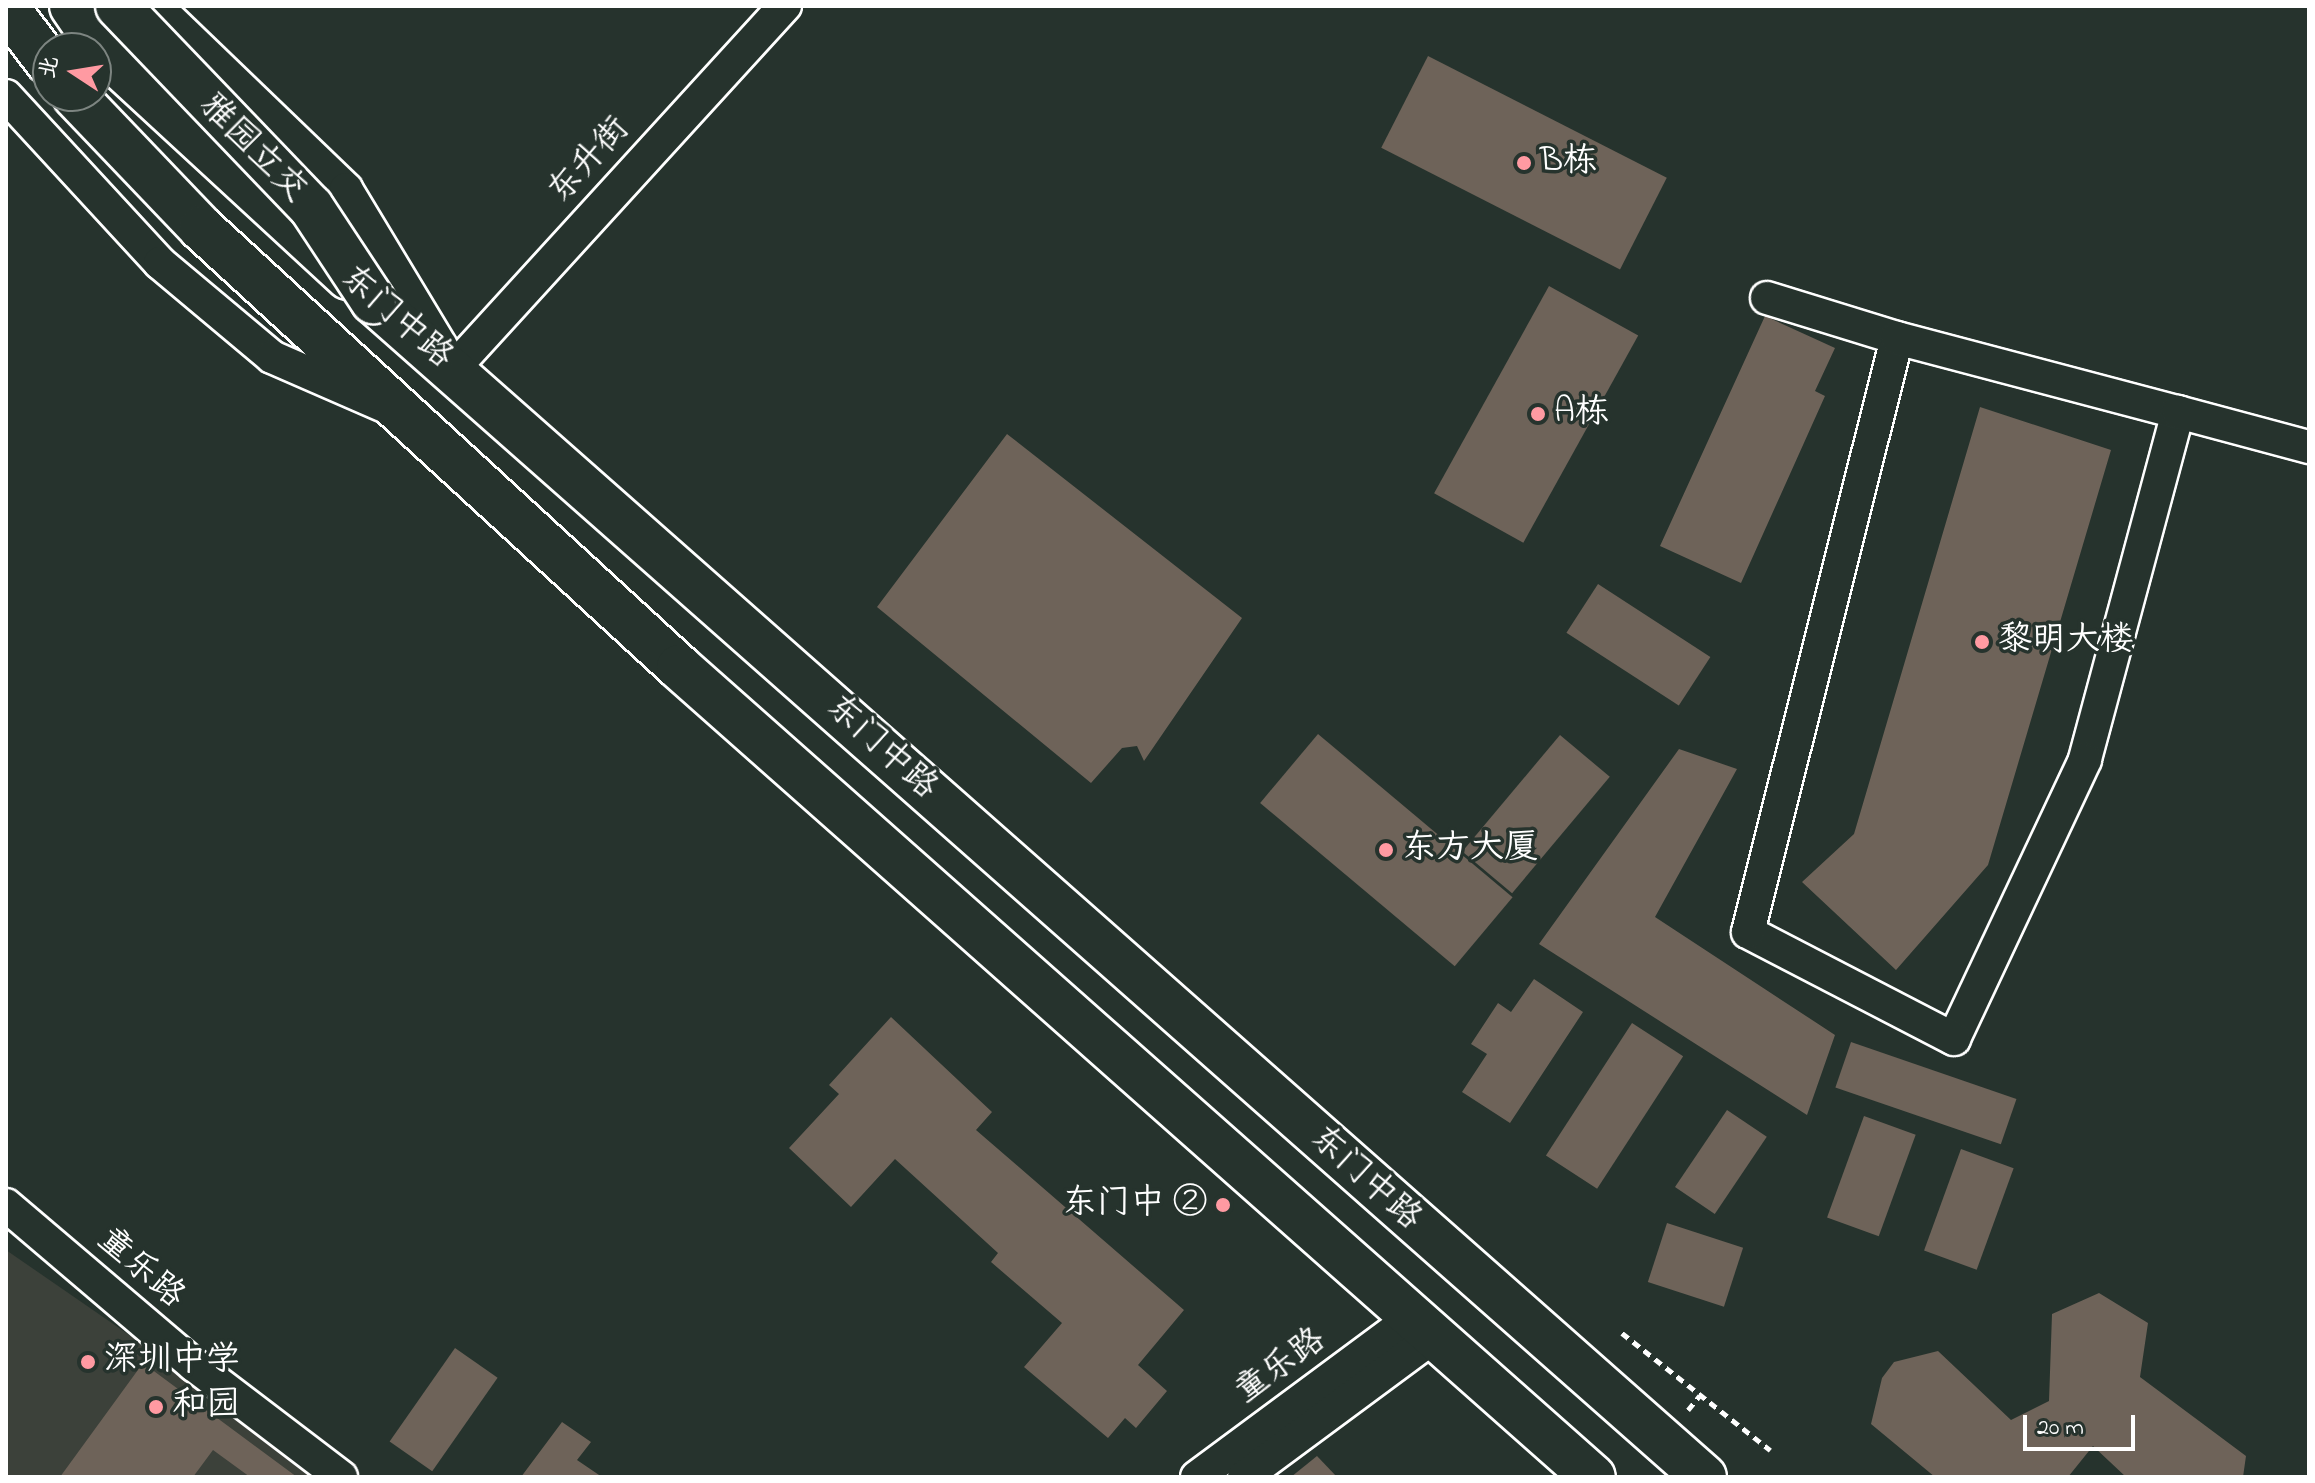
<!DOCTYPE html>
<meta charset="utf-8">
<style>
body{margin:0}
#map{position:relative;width:2315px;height:1483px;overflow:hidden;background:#26332d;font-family:"Indie Flower","LXGW WenKai TC",sans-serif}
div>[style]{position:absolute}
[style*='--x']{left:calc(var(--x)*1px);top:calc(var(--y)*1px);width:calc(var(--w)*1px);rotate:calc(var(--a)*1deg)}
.built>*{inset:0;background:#3c413a}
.building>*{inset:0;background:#6e6359;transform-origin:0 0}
.path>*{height:5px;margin-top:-2.5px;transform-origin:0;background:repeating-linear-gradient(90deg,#fff 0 8px,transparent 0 14px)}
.roads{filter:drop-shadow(2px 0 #fff) drop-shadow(-2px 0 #fff) drop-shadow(0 2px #fff) drop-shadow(0 -2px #fff)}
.minor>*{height:32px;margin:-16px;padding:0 16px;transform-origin:16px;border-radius:16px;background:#26332d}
.primary>*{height:44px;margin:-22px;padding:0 22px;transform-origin:22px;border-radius:22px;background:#26332d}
.trunk>*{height:44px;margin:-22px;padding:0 22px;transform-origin:22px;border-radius:22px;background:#26332d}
.bridges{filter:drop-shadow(2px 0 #fff) drop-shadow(-2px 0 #fff) drop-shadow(0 2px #fff) drop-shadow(0 -2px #fff)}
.trunk-bridge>*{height:44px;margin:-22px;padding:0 22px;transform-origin:22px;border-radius:22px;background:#26332d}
.dots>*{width:22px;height:22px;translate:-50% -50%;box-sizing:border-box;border:4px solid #26332d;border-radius:50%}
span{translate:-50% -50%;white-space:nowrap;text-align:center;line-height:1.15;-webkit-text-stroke:7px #26332d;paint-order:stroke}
.street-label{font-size:34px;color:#fff}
.poi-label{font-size:34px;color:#fff}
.left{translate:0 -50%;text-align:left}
.right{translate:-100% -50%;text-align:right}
.frame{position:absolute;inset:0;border:8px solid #fff;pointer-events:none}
.north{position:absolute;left:32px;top:32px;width:80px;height:80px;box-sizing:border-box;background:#26332d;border:2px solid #7d8581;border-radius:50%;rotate:282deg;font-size:22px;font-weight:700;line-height:32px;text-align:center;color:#fff}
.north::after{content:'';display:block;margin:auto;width:28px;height:36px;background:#ff9aa2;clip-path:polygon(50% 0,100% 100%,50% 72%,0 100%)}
.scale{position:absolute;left:2023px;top:1415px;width:112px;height:36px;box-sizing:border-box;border:4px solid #fff;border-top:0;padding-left:10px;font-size:24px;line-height:28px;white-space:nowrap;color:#fff;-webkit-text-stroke:6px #26332d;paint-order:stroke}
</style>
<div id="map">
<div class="built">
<div style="clip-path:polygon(6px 1250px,293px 1448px,325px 1477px,6px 1477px)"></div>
</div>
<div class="building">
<div style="left:1428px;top:56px;width:268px;height:103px;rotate:27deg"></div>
<div style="left:1549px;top:286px;width:102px;height:237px;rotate:29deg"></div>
<div style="clip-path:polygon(1765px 316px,1835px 348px,1815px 391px,1825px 396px,1741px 583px,1660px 546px)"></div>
<div style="clip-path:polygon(1980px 407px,2111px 450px,1988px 865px,1896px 970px,1802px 882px,1854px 834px)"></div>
<div style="clip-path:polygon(1007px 434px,1242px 618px,1144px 761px,1137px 746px,1122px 748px,1091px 783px,877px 607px)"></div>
<div style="left:1598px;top:584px;width:134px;height:58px;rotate:33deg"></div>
<div style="left:1318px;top:734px;width:254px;height:90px;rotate:40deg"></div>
<div style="left:1560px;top:735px;width:65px;height:152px;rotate:40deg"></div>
<div style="clip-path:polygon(1679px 749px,1737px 769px,1655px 917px,1835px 1035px,1807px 1115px,1539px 944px)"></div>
<div style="clip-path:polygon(1534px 979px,1583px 1012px,1510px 1123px,1462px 1092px,1487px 1054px,1471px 1044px,1498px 1003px,1511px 1012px)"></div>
<div style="clip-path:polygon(891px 1017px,992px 1112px,976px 1130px,1184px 1310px,1138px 1365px,1167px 1391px,1136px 1428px,1125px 1418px,1108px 1438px,1024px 1367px,1062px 1323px,991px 1262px,998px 1253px,895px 1159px,851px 1207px,789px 1148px,839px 1094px,829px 1085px)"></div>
<div style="left:1632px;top:1023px;width:61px;height:158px;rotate:33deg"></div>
<div style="left:1851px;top:1042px;width:175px;height:48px;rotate:19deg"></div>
<div style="left:1727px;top:1110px;width:48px;height:93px;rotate:34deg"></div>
<div style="left:1864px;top:1116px;width:55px;height:108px;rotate:20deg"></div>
<div style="left:1961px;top:1149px;width:56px;height:108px;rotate:20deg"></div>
<div style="left:1667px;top:1223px;width:80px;height:62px;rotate:18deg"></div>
<div style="clip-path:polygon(2099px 1293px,2148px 1323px,2140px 1377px,2246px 1456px,2243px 1477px,2126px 1477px,2093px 1446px,2068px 1477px,1935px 1477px,1871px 1424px,1882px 1378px,1894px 1362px,1938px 1351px,2011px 1420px,2049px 1401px,2052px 1314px)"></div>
<div style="left:455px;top:1348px;width:52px;height:114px;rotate:35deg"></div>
<div style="clip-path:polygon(143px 1363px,297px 1477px,250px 1477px,213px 1450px,193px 1477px,60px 1477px)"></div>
<div style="clip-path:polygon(562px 1422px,591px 1442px,577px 1460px,602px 1477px,521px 1477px)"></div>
<div style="clip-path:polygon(1317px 1456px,1337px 1477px,1291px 1477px)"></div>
</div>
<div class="path">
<div style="--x:1622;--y:1333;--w:189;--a:38.3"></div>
<div style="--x:1688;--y:1410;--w:19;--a:-51"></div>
</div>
<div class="roads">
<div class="minor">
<div style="--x:156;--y:6;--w:264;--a:43.9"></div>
<div style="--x:346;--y:189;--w:209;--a:58.9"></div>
<div style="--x:454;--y:368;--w:491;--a:-47.6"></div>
<div style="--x:6;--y:96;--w:227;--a:47.3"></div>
<div style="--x:160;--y:263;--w:146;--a:40"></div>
<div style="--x:272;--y:357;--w:120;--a:23.6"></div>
<div style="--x:1767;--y:298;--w:136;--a:17.1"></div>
<div style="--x:2178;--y:412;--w:360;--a:105"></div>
<div style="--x:2085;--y:760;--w:308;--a:115.2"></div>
<div style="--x:1954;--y:1039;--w:232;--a:-152.6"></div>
<div style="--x:1748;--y:932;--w:612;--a:-75.92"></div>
<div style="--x:1897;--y:338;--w:291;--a:14.8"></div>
<div style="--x:2178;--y:412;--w:136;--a:15"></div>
<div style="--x:6;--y:1205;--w:247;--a:40.4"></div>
<div style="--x:194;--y:1365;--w:185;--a:37.3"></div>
<div style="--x:1197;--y:1477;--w:267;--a:-36.5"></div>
<div style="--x:1244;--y:1477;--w:235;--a:-36.5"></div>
</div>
<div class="primary">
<div style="--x:72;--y:6;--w:53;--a:55.7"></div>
<div style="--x:102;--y:50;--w:335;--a:42.7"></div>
</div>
<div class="trunk">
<div style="--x:6;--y:7;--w:69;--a:52.6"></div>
<div style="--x:75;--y:96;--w:182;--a:46.3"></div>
<div style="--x:201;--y:228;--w:649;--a:42.56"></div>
<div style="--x:679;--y:667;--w:1221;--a:41.55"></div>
<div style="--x:373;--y:301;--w:1776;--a:41.46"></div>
</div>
</div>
<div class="bridges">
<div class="trunk-bridge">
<div style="--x:118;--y:6;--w:279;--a:46.2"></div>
<div style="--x:311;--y:207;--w:113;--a:56.6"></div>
</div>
</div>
<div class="dots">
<div style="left:1524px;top:163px;background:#ff9aa2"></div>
<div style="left:1538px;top:414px;background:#ff9aa2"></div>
<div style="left:1982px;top:642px;background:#ff9aa2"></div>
<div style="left:1386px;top:850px;background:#ff9aa2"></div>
<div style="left:1223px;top:1205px;background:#ff9aa2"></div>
<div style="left:88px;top:1362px;background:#ff9aa2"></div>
<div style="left:156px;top:1407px;background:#ff9aa2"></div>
</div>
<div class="street-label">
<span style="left:252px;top:149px;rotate:45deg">雅园立交</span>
<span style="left:590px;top:161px;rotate:-48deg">东升街</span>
<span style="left:396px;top:318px;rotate:41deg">东门中路</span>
<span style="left:881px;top:748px;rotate:42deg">东门中路</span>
<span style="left:1365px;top:1179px;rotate:42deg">东门中路</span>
<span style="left:140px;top:1269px;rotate:41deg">童乐路</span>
<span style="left:1281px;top:1367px;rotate:-36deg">童乐路</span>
</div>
<div class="poi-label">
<span class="left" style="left:1540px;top:163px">B栋</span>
<span class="left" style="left:1554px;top:414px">A栋</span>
<span class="left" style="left:1998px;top:642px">黎明大楼</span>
<span class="left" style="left:1402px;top:850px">东方大厦</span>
<span class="right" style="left:1207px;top:1205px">东门中 ②</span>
<span class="left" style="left:104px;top:1362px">深圳中学</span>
<span class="left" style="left:172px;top:1407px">和园</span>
</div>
<div class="frame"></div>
<div class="north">北</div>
<div class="scale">20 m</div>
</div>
